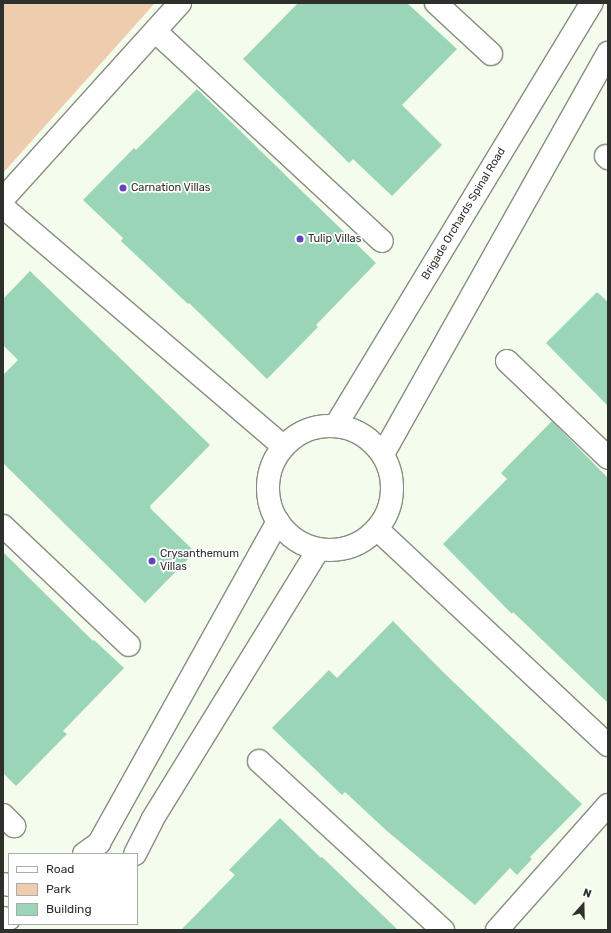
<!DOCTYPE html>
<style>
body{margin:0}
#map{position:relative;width:611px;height:933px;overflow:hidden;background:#f4fced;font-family:Rubik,sans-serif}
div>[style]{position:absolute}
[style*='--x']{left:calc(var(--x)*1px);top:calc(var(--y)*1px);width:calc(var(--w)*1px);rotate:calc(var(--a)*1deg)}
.green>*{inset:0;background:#edcdae}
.building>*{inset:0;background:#9bd5b8}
.roads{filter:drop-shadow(1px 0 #878e81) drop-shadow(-1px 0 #878e81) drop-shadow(0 1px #878e81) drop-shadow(0 -1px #878e81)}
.minor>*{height:22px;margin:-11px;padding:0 11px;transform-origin:11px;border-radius:11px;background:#fff}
.minor>.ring{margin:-11px;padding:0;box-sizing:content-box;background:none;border:22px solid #fff;border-radius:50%}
.dots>*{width:11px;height:11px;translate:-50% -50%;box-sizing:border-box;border:2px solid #fff;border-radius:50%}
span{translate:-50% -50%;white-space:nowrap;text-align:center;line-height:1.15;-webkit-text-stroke:3.5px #fff;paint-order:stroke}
.poi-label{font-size:11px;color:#2d302b}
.left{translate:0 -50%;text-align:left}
.street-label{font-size:11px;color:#2d302b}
.frame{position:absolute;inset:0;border:4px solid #2d302b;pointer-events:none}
.legend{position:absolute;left:8px;top:853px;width:130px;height:72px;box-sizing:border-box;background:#fff;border:1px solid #abacaa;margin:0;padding:5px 7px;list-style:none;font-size:12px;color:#2d302b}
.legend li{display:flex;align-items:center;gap:8px;height:20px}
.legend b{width:20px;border:1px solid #abacaa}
.north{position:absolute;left:563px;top:885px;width:40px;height:40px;-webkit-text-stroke:3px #fff;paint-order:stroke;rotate:20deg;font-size:11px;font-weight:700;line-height:16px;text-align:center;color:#2d302b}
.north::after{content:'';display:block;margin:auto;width:14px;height:18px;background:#2d302b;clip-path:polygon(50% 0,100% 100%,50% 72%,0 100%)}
</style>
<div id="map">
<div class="green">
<div style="clip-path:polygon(3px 3px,155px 3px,3px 173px)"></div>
</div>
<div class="building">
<div style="clip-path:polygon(298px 3px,407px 3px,457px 49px,402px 105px,442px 145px,392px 196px,353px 159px,349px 163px,243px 59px)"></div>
<div style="clip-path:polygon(197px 89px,376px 263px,316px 325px,318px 327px,267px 379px,189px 303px,188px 304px,121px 241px,123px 238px,83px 200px,134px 148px,136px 150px)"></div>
<div style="clip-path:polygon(30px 271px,210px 445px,150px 506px,151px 509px,195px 552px,145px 603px,3px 463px,3px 375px,18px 360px,3px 345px,3px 299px)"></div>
<div style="clip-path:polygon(597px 292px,608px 302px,608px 406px,546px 343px)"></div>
<div style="clip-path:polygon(552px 421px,608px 478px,608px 703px,513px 612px,512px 614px,443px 544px,507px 479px,501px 473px)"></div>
<div style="clip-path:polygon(3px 552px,93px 641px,94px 640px,124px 668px,63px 731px,67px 734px,16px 786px,3px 773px)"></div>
<div style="clip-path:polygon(393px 621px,443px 672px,582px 804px,530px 857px,532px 859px,517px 875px,510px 868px,475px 905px,387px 831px,345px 792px,342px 795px,272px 728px,329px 670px,337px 678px)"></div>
<div style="clip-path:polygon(280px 818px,321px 858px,322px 857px,398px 930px,181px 930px,235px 875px,229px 870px)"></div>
</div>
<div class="roads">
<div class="minor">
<div style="--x:436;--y:3;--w:75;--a:42.8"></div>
<div style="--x:155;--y:31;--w:309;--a:42.8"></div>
<div style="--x:606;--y:156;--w:3;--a:45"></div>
<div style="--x:3;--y:199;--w:264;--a:-47.9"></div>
<div style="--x:3;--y:207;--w:368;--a:40.5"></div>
<div style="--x:507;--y:361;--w:140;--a:43.8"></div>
<div style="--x:336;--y:425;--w:494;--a:-58.8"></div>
<div class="ring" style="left:268px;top:426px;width:102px;height:102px"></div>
<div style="--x:383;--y:454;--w:460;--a:-60.7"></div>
<div style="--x:3;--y:526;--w:173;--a:43.4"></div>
<div style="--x:377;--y:529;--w:316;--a:43.1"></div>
<div style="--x:259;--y:761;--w:250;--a:42.6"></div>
<div style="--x:3;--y:815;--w:16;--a:45"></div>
<div style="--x:84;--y:854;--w:19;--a:-36"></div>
<div style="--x:99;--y:843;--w:368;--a:-60.9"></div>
<div style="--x:135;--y:854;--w:38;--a:-63"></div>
<div style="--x:152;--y:820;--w:318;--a:-58.4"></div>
<div style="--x:3;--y:884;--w:6;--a:9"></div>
<div style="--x:3;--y:918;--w:6;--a:9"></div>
<div style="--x:497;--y:930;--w:167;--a:-48.4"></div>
</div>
</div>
<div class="dots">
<div style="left:123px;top:188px;background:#6344bd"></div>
<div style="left:300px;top:239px;background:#6344bd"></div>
<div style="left:152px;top:561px;background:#6344bd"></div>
</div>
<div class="poi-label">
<span class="left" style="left:131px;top:188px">Carnation Villas</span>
<span class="left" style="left:308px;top:239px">Tulip Villas</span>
<span class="left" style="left:160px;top:561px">Crysanthemum<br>Villas</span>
</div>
<div class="street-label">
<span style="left:464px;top:214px;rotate:-59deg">Brigade Orchards Spinal Road</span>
</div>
<div class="frame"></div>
<ul class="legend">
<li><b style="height:5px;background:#fff"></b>Road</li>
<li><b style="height:11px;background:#edcdae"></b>Park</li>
<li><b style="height:11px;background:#9bd5b8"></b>Building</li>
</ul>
<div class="north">N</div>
</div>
